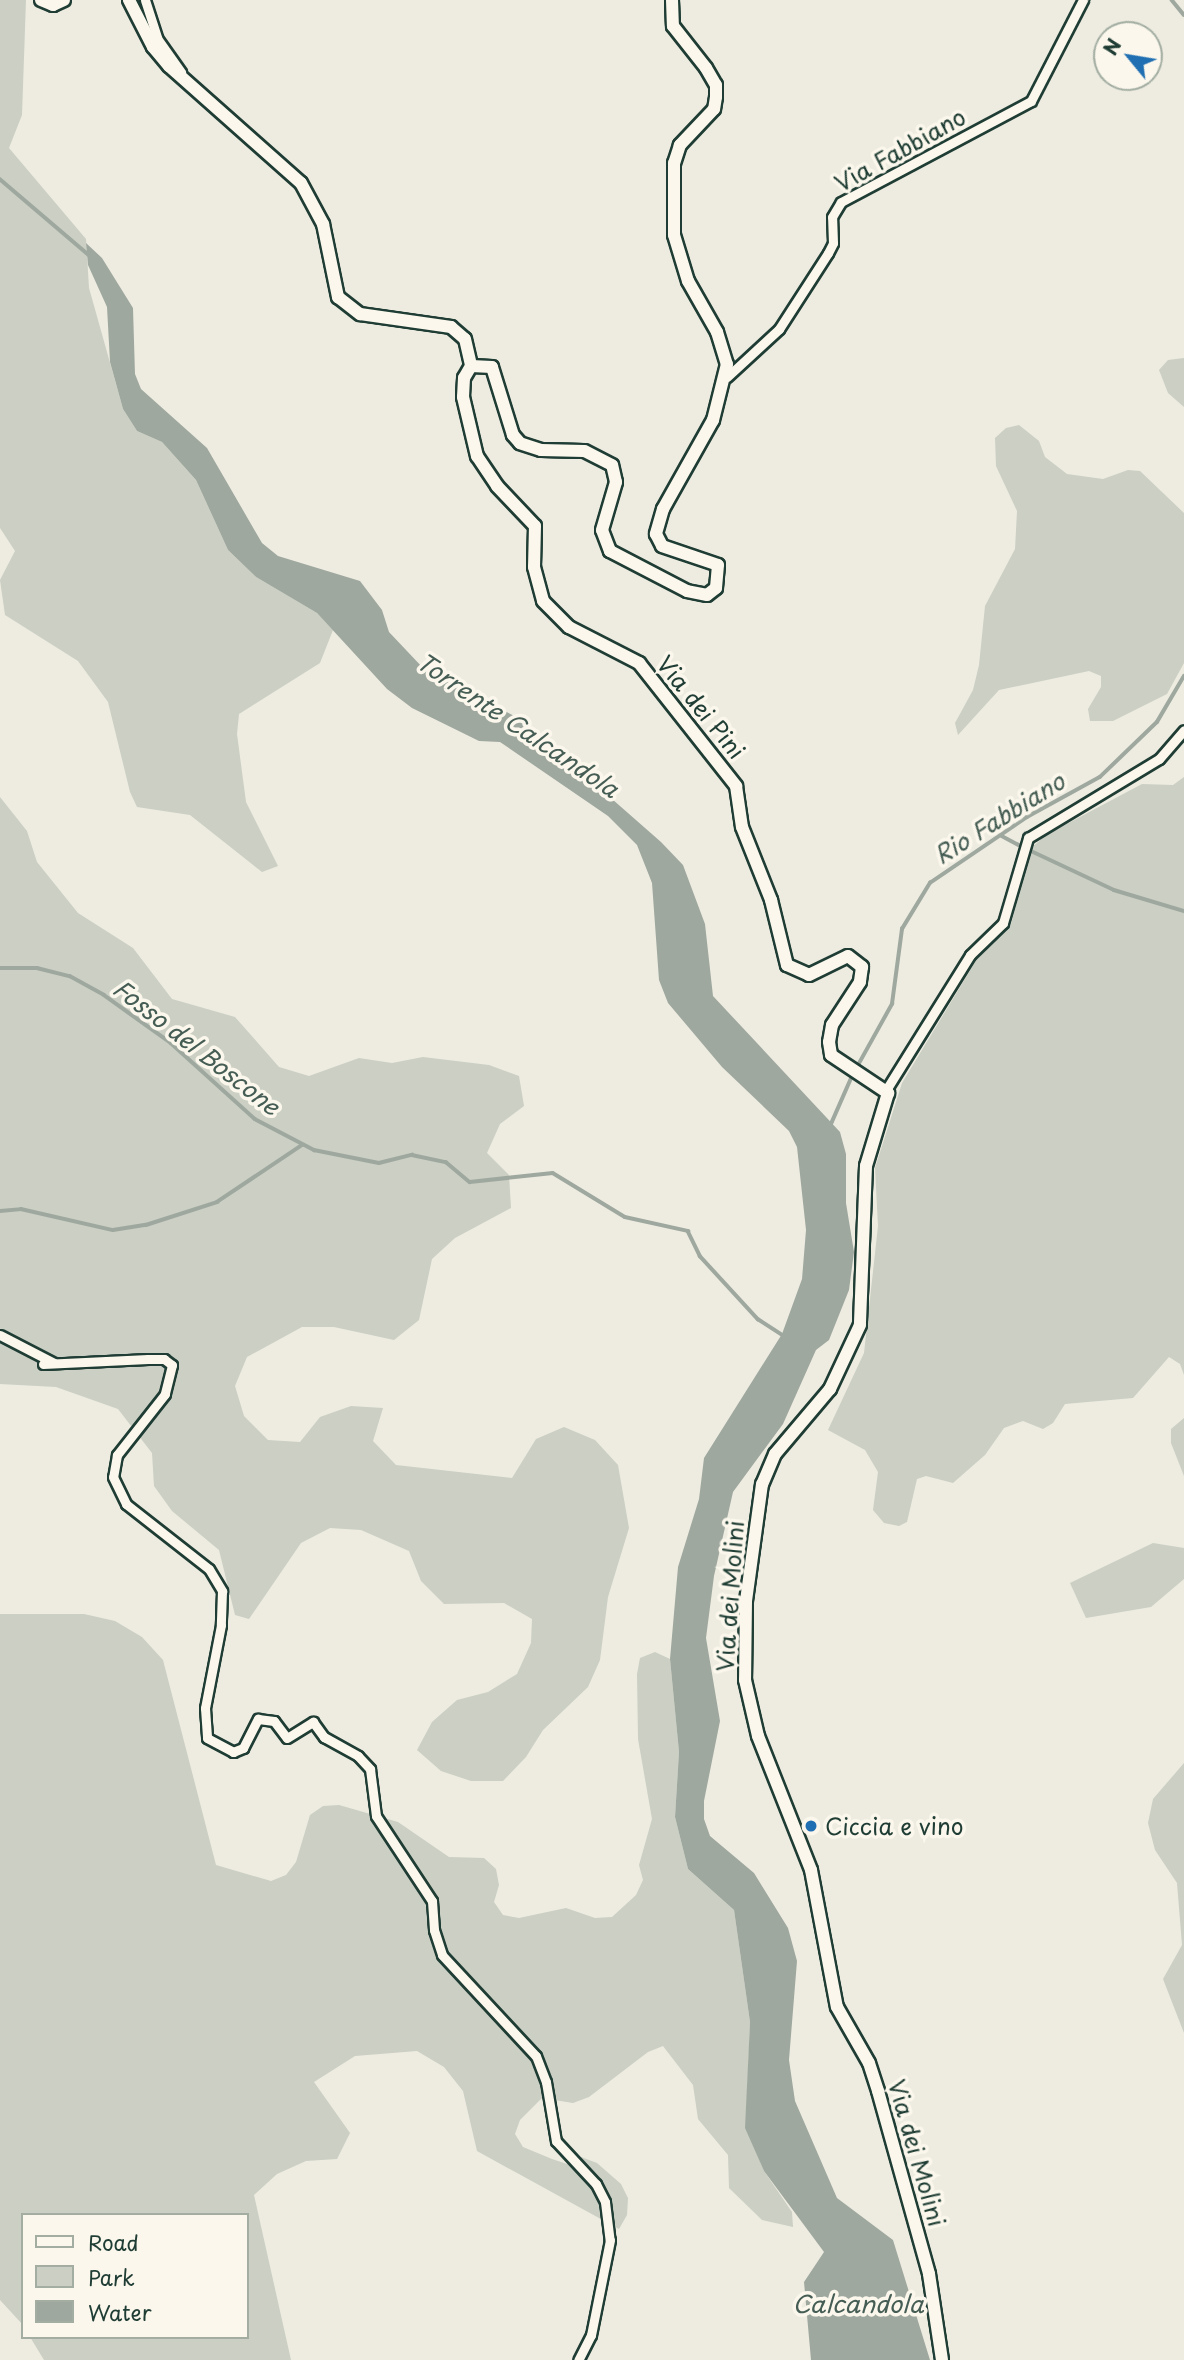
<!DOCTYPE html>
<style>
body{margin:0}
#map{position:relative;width:1184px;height:2360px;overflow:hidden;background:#eeece1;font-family:"Playpen Sans",sans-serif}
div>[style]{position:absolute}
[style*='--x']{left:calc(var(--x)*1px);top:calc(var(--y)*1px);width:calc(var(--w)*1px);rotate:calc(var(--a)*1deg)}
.green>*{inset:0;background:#cbcfc4}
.water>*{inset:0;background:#9fa89f}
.stream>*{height:3.5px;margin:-1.75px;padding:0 1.75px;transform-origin:1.75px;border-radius:1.75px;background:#9fa89f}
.roads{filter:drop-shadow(2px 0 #1f3d34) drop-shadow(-2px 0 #1f3d34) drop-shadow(0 2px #1f3d34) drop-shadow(0 -2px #1f3d34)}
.street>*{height:9px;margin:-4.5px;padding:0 4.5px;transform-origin:4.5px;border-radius:4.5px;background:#fbf7ec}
.secondary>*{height:12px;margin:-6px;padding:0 6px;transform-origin:6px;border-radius:6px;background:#fbf7ec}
.dots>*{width:19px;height:19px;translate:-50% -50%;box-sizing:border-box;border:4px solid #fbf7ec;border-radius:50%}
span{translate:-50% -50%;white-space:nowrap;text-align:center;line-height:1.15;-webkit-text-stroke:7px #fbf7ec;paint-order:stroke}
.street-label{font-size:23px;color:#1f3d34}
.poi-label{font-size:23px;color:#1f3d34}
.left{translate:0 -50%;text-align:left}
.water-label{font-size:24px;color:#455d54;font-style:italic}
.legend{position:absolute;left:21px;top:2213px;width:228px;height:126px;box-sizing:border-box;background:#fbf7ec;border:2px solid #a3ada2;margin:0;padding:9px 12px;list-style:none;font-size:21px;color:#1f3d34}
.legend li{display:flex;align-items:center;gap:14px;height:35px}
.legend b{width:35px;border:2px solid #a3ada2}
.north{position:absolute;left:1093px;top:21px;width:70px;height:70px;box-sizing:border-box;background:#fbf7ec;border:2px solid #a3ada2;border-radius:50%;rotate:300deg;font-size:19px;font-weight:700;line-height:28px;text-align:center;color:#1f3d34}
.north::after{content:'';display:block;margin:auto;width:24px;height:32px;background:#1f6fb2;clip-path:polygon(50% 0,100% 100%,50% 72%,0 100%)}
</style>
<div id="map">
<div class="green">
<div style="clip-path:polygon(0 0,26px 0,22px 115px,9px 148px,86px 239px,89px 288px,123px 409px,137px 431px,162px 442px,196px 480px,228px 550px,256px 577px,317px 613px,333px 630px,320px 663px,239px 714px,237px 734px,246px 802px,278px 866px,262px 872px,190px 815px,137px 807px,130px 792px,108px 702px,78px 661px,5px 615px,0 580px,15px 551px,0 528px)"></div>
<div style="clip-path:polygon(1184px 358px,1184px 407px,1168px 393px,1159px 370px,1168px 360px)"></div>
<div style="clip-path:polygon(1019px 425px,1039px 441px,1045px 457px,1067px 474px,1103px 479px,1128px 470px,1140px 471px,1184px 513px,1184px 663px,1167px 694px,1113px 721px,1090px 721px,1088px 709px,1101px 687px,1101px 676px,1089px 671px,999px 690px,958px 735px,955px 723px,973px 690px,979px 665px,985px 606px,1015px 549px,1017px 511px,996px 466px,995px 438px,1006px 428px)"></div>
<div style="clip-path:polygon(1184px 777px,1184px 1375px,1180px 1364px,1169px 1357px,1133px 1398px,1065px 1404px,1053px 1423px,1043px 1429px,1023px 1421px,1004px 1428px,985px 1455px,953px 1483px,926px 1476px,917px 1479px,907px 1522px,899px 1526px,884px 1523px,873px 1510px,878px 1472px,865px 1450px,828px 1430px,864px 1353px,878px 1226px,875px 1168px,902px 1083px,977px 959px,1011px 924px,1031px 848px,1046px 835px,1142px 784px,1173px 785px)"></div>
<div style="clip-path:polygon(0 797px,27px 831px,37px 862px,78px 913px,133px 948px,172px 999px,235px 1017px,279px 1067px,309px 1076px,359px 1058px,392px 1063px,423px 1057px,489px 1065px,519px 1076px,524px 1106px,500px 1124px,487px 1153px,509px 1175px,511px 1208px,455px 1238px,432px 1259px,419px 1320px,394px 1340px,334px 1327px,302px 1327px,247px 1357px,235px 1386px,244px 1416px,268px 1440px,300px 1442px,320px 1417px,351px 1406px,383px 1408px,373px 1441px,396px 1465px,512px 1478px,536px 1439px,564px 1427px,595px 1440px,618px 1465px,629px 1528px,608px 1597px,600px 1660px,588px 1687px,543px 1730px,526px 1757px,503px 1781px,471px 1781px,441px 1771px,417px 1750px,432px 1722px,457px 1700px,488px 1692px,517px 1674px,531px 1643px,532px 1619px,504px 1603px,444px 1604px,421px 1581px,409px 1551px,361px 1530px,330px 1528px,301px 1543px,249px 1619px,235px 1615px,219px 1550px,172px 1511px,154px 1486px,152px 1453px,118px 1409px,56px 1387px,0 1384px)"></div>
<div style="clip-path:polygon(1184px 1418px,1184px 1476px,1171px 1443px,1171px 1429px)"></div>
<div style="clip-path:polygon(1153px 1543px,1184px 1548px,1184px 1579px,1151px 1607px,1086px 1618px,1070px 1583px)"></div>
<div style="clip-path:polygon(0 1614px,84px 1614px,115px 1621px,142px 1637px,163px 1660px,216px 1865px,271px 1881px,286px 1875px,296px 1862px,310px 1815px,323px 1806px,339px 1805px,398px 1822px,449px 1857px,484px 1858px,496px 1869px,499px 1885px,494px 1902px,503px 1915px,519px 1918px,566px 1908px,595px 1918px,612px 1917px,636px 1895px,643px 1880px,639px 1865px,652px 1819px,638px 1739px,637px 1674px,640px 1658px,655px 1652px,670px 1659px,679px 1752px,675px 1817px,688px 1869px,734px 1910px,750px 2022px,746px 2128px,764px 2171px,792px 2212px,793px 2227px,762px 2220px,729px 2188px,728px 2155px,698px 2119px,693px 2085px,663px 2046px,648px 2052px,589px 2097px,573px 2103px,542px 2098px,520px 2120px,515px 2134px,523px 2147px,552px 2159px,567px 2164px,581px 2157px,597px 2163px,621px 2184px,628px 2198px,627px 2215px,619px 2229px,477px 2151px,463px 2091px,444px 2067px,417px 2051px,355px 2056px,314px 2082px,350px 2133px,337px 2159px,306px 2161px,277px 2174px,254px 2195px,291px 2360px,44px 2360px,30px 2337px,247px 2337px,247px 2215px,23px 2215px,23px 2325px,0 2300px)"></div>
<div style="clip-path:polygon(1184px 1763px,1184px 2033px,1163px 1979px,1182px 1945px,1177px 1883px,1155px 1850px,1148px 1823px,1153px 1799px)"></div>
</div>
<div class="water">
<div style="clip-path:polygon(86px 243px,102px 258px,133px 308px,135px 374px,141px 389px,207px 448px,262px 543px,278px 556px,360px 581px,382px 610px,389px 632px,424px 669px,522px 720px,661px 842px,683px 865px,705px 924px,713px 996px,840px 1132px,846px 1154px,846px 1203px,854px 1252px,849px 1290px,829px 1340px,816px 1350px,783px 1424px,733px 1492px,714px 1576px,706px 1638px,720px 1721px,704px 1801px,704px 1819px,710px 1836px,754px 1873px,788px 1928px,797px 1961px,789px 2060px,795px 2101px,837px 2198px,893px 2240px,930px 2360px,811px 2360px,804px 2282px,824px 2252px,764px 2171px,745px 2128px,750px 2022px,734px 1910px,688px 1869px,675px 1817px,679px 1752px,670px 1659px,678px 1567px,699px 1499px,704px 1458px,782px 1334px,802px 1279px,806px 1230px,797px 1147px,789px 1131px,722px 1067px,668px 1003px,659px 980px,652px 883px,637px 845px,608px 816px,500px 742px,479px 741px,412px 708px,387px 689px,317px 613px,256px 577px,228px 550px,196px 480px,162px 442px,137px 431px,123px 409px,110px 362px,107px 307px,88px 265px)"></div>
</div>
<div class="stream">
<div style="--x:1172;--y:0;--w:19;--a:51"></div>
<div style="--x:0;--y:179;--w:117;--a:40.5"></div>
<div style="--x:1002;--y:836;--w:19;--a:28"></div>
<div style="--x:1027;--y:849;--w:96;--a:25.2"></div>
<div style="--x:1114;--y:890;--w:73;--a:16.7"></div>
<div style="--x:0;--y:968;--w:37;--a:0"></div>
<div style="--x:37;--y:968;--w:34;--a:14"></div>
<div style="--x:70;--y:976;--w:39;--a:29"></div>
<div style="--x:104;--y:995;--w:82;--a:35.6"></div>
<div style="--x:171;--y:1043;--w:113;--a:42.1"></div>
<div style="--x:255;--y:1119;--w:67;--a:27.7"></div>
<div style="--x:314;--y:1150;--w:66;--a:11.3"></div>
<div style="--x:379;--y:1163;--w:34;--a:-14"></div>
<div style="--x:412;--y:1155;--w:35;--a:12"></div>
<div style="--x:446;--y:1162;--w:31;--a:40"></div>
<div style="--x:470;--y:1182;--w:83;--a:-6.2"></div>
<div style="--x:553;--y:1173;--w:84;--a:31.4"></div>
<div style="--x:625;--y:1217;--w:65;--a:12.5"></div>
<div style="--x:688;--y:1231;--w:28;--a:64"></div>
<div style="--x:700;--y:1256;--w:86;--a:47.4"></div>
<div style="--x:758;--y:1319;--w:31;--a:33"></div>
<div style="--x:857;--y:1067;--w:72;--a:-60.9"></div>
<div style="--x:892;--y:1004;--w:76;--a:-82.4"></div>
<div style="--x:902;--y:929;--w:54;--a:-58.7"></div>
<div style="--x:930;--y:883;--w:117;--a:-34.2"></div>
<div style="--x:1027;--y:817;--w:83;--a:-28.7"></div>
<div style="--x:1100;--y:777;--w:79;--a:-44"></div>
<div style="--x:1157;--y:722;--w:53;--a:-59.6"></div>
<div style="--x:831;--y:1124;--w:55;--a:-66.3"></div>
<div style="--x:0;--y:1211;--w:21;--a:-5"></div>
<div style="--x:21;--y:1209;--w:94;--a:12.9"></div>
<div style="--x:113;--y:1230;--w:33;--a:-9"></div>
<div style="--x:146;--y:1225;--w:75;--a:-17.9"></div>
<div style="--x:217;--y:1202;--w:102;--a:-33.8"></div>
</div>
<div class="roads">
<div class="street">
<div style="--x:145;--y:0;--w:40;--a:72"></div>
<div style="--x:157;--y:38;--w:42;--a:54.8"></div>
<div style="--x:727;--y:377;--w:71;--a:-42.7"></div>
<div style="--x:779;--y:329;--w:90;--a:-57.2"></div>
<div style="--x:828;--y:253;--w:11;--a:-63"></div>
<div style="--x:833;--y:243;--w:26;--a:-92"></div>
<div style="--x:832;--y:217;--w:17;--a:-59"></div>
<div style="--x:841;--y:202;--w:215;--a:-28"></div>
<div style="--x:1031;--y:101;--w:114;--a:-62.8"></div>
<div style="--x:886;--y:1090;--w:159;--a:-58.1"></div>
<div style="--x:970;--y:955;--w:46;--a:-44.1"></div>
<div style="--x:1003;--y:923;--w:89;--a:-73.6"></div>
<div style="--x:1028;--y:838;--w:153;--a:-31.1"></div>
<div style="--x:1159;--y:759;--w:38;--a:-49"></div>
<div style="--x:0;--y:1335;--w:61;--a:27.4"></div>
<div style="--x:43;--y:1364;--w:105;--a:-2.7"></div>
<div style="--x:148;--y:1359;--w:16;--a:0"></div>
<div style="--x:164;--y:1359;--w:10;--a:37"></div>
<div style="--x:172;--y:1365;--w:30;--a:104"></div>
<div style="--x:165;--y:1394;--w:78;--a:128.2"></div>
<div style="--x:117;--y:1455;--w:22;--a:100"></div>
<div style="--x:113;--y:1477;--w:30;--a:64"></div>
<div style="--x:126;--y:1504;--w:105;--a:38.1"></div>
<div style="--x:209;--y:1569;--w:26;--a:59"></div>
<div style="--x:222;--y:1591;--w:34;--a:92"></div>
<div style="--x:221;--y:1625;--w:85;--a:100.9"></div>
<div style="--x:205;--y:1708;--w:30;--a:86"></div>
<div style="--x:207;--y:1738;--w:30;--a:28"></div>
<div style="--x:233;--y:1752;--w:11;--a:-22"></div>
<div style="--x:243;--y:1748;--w:33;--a:-63"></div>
<div style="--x:258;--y:1719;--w:16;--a:7"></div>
<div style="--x:274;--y:1721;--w:21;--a:53"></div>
<div style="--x:287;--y:1738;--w:31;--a:-32"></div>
<div style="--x:313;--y:1722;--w:19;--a:54"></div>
<div style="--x:324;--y:1737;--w:39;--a:29"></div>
<div style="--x:358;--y:1756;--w:18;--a:47"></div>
<div style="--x:370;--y:1769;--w:47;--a:82.7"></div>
<div style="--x:376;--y:1816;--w:102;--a:56.6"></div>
<div style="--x:432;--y:1901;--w:29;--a:86"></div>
<div style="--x:434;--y:1930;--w:26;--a:72"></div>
<div style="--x:442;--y:1955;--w:138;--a:47.1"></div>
<div style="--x:536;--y:2056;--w:28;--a:69"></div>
<div style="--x:546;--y:2082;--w:60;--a:80.4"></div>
<div style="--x:556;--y:2141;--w:59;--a:47.1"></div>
<div style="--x:596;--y:2184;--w:20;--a:63"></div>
<div style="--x:605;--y:2202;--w:38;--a:83"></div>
<div style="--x:610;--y:2240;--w:97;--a:101.3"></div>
<div style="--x:591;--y:2335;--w:28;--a:117"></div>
</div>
<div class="secondary">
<div style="--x:41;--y:0;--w:13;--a:23"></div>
<div style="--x:53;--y:5;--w:12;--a:-24"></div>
<div style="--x:129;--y:0;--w:53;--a:62.9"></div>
<div style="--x:153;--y:47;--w:25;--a:50"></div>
<div style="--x:169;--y:66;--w:176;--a:41.6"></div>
<div style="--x:301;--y:183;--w:47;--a:61.8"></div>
<div style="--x:323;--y:224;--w:75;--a:78.4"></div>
<div style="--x:338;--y:297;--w:28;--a:38"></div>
<div style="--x:360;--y:314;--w:92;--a:8.1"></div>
<div style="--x:451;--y:327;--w:18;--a:41"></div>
<div style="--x:465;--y:339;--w:28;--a:77"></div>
<div style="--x:672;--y:0;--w:26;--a:88"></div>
<div style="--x:673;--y:26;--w:53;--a:51.8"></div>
<div style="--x:706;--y:68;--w:20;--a:60"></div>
<div style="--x:716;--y:85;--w:12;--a:90"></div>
<div style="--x:716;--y:97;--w:12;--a:99"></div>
<div style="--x:714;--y:109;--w:50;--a:133.4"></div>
<div style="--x:680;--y:145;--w:19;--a:108"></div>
<div style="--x:674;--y:163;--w:72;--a:90"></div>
<div style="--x:674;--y:235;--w:48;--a:73.1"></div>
<div style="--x:688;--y:281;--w:59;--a:60.4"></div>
<div style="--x:717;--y:332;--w:34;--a:73"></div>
<div style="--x:727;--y:364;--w:58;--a:104"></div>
<div style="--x:713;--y:420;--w:102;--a:119.3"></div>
<div style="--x:663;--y:509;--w:26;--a:106"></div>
<div style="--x:656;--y:534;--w:13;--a:63"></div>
<div style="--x:662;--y:546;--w:59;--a:18.7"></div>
<div style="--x:718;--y:565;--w:23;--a:95"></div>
<div style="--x:716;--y:588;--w:11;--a:142"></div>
<div style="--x:707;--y:595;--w:20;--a:-169"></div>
<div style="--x:687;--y:591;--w:87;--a:-152.5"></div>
<div style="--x:610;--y:551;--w:22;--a:-111"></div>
<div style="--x:602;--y:530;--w:50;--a:-73.7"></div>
<div style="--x:616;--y:482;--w:17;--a:-103"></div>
<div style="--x:612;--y:465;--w:31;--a:-153"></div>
<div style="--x:584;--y:451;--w:43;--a:-178.7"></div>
<div style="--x:541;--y:450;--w:22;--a:-162"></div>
<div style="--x:520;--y:443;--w:11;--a:-131"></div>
<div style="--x:513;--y:435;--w:71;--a:-107.2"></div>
<div style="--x:492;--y:367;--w:21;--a:-177"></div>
<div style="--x:471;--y:366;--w:14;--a:120"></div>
<div style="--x:464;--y:378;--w:19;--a:93"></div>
<div style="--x:463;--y:397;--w:61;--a:76.7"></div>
<div style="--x:477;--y:456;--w:36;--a:56"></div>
<div style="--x:497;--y:486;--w:55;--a:46.5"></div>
<div style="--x:535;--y:526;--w:41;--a:91.4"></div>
<div style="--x:534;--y:567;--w:35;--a:75"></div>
<div style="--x:543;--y:601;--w:37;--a:45"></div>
<div style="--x:569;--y:627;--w:79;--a:27.2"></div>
<div style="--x:639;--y:663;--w:157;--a:51.7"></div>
<div style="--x:736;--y:786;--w:41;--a:81.7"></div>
<div style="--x:742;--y:827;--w:79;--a:68.3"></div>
<div style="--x:771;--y:900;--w:67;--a:76.2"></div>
<div style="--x:787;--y:965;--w:24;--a:24"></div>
<div style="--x:809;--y:975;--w:43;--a:-26"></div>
<div style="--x:848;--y:956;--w:18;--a:38"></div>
<div style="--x:862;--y:967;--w:15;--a:98"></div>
<div style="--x:860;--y:982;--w:51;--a:123.1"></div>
<div style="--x:832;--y:1025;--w:17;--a:100"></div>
<div style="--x:829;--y:1042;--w:13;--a:81"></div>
<div style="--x:831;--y:1055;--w:69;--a:33.7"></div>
<div style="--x:888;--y:1093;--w:76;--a:106.8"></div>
<div style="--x:866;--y:1166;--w:159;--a:92.2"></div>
<div style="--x:860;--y:1325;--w:71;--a:115.1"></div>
<div style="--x:830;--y:1389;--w:85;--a:130.2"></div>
<div style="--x:775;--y:1454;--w:33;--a:113"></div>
<div style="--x:762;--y:1484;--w:118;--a:97.8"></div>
<div style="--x:746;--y:1601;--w:79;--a:90.7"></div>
<div style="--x:745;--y:1680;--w:57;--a:76.9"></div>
<div style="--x:758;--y:1736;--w:144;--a:68.4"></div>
<div style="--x:811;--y:1870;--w:139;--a:79.3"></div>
<div style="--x:837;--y:2007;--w:64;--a:60.3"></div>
<div style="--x:869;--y:2063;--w:29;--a:72"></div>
<div style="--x:878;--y:2091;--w:190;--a:74.4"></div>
<div style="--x:929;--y:2274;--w:87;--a:81.4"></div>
</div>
</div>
<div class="dots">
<div style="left:811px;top:1826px;background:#1f6fb2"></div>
</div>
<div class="street-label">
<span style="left:900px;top:150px;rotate:-29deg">Via Fabbiano</span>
<span style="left:701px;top:707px;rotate:51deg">Via dei Pini</span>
<span style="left:730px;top:1596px;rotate:-86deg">Via dei Molini</span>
<span style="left:917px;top:2153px;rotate:74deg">Via dei Molini</span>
</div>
<div class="poi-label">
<span class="left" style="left:825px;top:1826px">Ciccia e vino</span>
</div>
<div class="water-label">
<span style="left:518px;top:725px;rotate:34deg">Torrente Calcandola</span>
<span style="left:999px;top:818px;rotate:-32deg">Rio Fabbiano</span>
<span style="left:197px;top:1047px;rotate:38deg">Fosso del Boscone</span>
<span style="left:858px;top:2304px">Calcandola</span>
</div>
<ul class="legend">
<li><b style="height:9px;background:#fbf7ec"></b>Road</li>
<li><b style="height:19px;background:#cbcfc4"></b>Park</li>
<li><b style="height:19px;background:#9fa89f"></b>Water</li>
</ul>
<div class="north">N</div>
</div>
